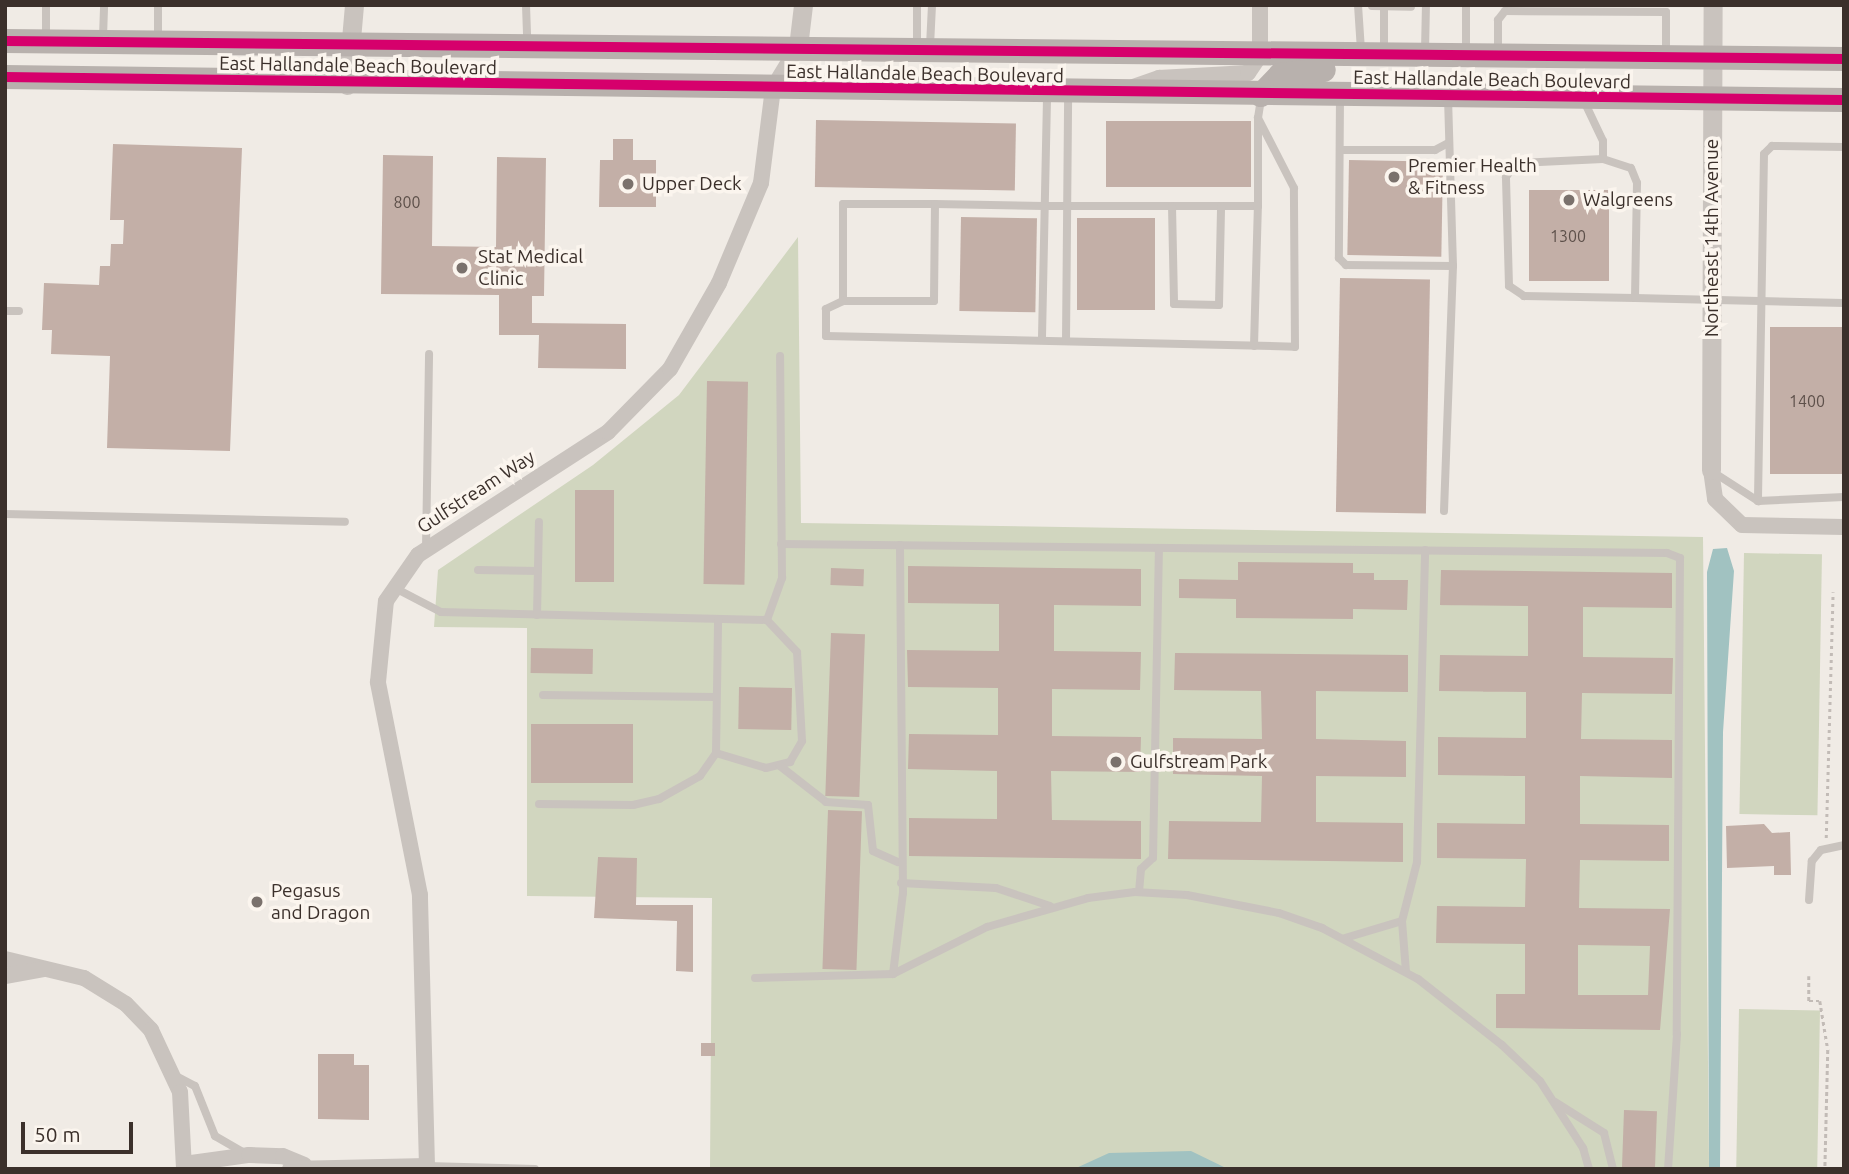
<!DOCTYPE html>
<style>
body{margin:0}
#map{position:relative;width:1849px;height:1174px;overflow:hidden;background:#f0ebe5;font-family:Ubuntu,sans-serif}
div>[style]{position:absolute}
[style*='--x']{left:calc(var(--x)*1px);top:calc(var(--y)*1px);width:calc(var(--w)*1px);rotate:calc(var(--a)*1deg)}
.green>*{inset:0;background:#d1d6bf;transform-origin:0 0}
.water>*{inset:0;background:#a1c2c1}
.building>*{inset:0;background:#c3afa7;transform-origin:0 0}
.path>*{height:2.5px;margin-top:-1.25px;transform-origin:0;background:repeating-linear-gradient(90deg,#c2bbb6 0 3.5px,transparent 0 7px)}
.service>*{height:8px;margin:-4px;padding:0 4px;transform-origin:4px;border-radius:4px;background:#c9c3be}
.minor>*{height:16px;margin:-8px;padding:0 8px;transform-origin:8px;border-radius:8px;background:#c9c3be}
.tertiary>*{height:19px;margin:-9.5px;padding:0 9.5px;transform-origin:9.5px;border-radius:9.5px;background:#c9c3be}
.primary>*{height:24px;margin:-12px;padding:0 12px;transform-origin:12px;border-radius:12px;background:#b8b1ad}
.cycleway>*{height:10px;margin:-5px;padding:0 5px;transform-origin:5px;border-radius:5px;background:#d6006c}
.dots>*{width:19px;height:19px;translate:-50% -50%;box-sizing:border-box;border:4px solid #fbf5ee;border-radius:50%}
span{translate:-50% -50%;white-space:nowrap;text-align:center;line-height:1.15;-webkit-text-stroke:7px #fbf5ee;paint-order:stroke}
.number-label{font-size:16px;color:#5d504a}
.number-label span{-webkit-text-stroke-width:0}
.street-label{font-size:19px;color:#3b302b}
.poi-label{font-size:19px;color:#3b302b}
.left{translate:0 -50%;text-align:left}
.frame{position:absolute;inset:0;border:7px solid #3b302b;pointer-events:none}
.scale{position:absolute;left:21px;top:1122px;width:112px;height:32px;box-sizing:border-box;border:4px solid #3b302b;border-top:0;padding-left:9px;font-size:21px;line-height:24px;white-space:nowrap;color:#3b302b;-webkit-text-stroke:5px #fbf5ee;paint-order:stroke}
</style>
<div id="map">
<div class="green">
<div style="clip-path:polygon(798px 237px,801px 523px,1703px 537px,1709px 1169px,710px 1169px,712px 898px,527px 896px,527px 628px,434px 627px,438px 570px,593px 465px,679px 395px)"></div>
<div style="left:1744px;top:553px;width:78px;height:261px;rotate:1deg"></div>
<div style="left:1739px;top:1009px;width:81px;height:160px;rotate:1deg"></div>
</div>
<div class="water">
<div style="clip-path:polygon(1727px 548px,1734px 571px,1723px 732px,1720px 1169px,1709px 1169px,1707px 572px,1713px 549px)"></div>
<div style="clip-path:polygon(1191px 1151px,1228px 1169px,1074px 1169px,1109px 1153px)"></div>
</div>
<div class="building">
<div style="left:816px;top:120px;width:200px;height:67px;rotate:1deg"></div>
<div style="left:1106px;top:121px;width:145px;height:66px"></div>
<div style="clip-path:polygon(613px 139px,633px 139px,633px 160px,656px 160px,656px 207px,599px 207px,600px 160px,613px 160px)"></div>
<div style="clip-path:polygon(113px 144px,242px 148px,230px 451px,107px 448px,110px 356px,51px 354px,52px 330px,42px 330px,44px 283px,99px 285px,100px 266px,110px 266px,111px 244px,123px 244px,124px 220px,110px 220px)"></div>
<div style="clip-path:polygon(383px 155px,433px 156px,432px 246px,496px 247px,497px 157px,546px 158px,544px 296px,532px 296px,532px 323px,626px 324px,626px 369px,538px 368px,539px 335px,499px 335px,499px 295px,381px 294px)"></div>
<div style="left:1349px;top:160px;width:94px;height:95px;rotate:1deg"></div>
<div style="left:1529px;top:190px;width:80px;height:91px"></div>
<div style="left:961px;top:217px;width:76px;height:94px;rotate:1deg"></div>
<div style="left:1077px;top:218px;width:78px;height:92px"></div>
<div style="left:1340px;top:278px;width:90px;height:234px;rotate:1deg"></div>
<div style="left:1770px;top:327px;width:74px;height:147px"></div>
<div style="left:707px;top:381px;width:41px;height:203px;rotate:1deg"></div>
<div style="left:575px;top:490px;width:39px;height:92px"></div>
<div style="clip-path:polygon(1238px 562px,1353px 563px,1353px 573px,1374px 573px,1374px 580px,1408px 580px,1407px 610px,1353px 609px,1353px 619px,1236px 618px,1236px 599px,1179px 598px,1179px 579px,1238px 580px)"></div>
<div style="clip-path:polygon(908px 566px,1141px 569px,1141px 606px,1054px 605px,1054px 651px,1141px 652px,1140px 690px,1052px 689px,1052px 736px,1141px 737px,1140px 772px,1051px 771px,1052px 820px,1141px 821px,1141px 859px,909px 856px,909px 818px,997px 819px,997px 771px,908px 769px,909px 734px,998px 735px,998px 688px,908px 687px,907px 650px,999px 651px,999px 604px,908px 603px)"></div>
<div style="left:831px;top:568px;width:33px;height:17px;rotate:2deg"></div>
<div style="clip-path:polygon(evenodd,1441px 570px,1672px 573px,1672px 608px,1583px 607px,1583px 657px,1673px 658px,1672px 694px,1582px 693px,1581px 739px,1672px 740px,1672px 778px,1580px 776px,1580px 824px,1669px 825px,1669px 861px,1580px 860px,1579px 908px,1670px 909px,1660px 1030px,1496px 1028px,1496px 994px,1525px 994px,1525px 944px,1436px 943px,1437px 906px,1525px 907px,1526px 859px,1437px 858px,1437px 823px,1525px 824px,1525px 776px,1438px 775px,1438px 737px,1526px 738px,1526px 692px,1439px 691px,1440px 655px,1528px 656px,1528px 606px,1440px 605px,1441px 570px,1578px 945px,1650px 946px,1648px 995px,1578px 995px,1578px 945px)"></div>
<div style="left:831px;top:633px;width:34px;height:163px;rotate:2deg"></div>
<div style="left:531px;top:648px;width:62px;height:25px;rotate:1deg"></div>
<div style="clip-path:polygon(1175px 653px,1408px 655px,1408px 692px,1316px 691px,1316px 739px,1406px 741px,1406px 777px,1316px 776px,1316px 822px,1403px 823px,1403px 862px,1168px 859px,1169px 821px,1261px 822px,1262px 776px,1173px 774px,1173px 738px,1262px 739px,1261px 691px,1174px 690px)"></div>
<div style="left:739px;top:687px;width:53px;height:42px;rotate:1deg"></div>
<div style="left:531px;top:724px;width:102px;height:59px"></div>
<div style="left:828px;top:810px;width:34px;height:159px;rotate:2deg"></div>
<div style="clip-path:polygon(1764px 824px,1772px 833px,1790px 832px,1791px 875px,1774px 875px,1774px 866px,1727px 868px,1726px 826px)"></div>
<div style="clip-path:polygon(598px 857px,637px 858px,636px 905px,693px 905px,693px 972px,676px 971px,677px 921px,594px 918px)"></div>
<div style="left:701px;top:1043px;width:14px;height:13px"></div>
<div style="clip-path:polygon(318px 1054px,354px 1054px,354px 1065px,369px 1065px,369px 1120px,318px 1119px)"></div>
<div style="left:1624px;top:1110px;width:33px;height:59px;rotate:2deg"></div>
</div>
<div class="path">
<div style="--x:1826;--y:838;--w:246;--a:-88.4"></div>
<div style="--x:1809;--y:976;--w:25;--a:90"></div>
<div style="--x:1809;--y:1001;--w:11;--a:0"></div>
<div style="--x:1820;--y:1001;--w:50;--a:80.7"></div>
<div style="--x:1828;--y:1050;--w:119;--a:91.4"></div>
</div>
<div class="service">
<div style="--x:526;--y:5;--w:37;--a:88"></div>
<div style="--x:917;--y:5;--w:43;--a:90"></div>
<div style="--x:1358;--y:5;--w:45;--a:86.2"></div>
<div style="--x:1372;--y:6;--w:39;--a:1"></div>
<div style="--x:46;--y:37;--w:32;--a:-90"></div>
<div style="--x:103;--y:37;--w:32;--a:-88"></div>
<div style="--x:158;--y:39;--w:34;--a:-90"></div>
<div style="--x:930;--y:46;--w:41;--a:-87.2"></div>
<div style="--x:1425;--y:51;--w:46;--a:-88.8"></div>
<div style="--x:1466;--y:51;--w:46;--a:-90"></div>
<div style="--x:1384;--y:52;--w:46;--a:-90"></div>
<div style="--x:1498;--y:52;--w:32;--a:-90"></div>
<div style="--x:1498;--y:20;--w:11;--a:-52"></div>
<div style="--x:1505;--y:11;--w:161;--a:0.4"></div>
<div style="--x:1666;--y:12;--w:41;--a:90"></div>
<div style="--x:1340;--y:96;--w:162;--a:90.4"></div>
<div style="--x:1339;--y:258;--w:10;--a:45"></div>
<div style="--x:1346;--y:265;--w:107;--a:0.5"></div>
<div style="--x:1453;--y:266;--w:167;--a:-91.7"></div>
<div style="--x:1584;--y:101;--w:44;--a:64.6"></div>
<div style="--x:1603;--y:141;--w:18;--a:90"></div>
<div style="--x:1844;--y:147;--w:72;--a:-179.2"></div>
<div style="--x:1772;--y:146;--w:11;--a:135"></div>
<div style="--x:1764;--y:154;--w:347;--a:91"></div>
<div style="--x:1758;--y:501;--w:86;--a:-2.7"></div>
<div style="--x:1340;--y:150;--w:95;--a:0"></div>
<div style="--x:1435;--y:150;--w:15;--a:-28"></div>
<div style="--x:935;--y:204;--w:97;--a:90.6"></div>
<div style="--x:934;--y:301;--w:91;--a:180"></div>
<div style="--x:843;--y:301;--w:97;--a:-90"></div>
<div style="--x:843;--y:204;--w:92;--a:0"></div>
<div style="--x:935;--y:204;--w:109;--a:1.1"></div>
<div style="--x:1044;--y:206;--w:214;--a:0"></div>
<div style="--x:1258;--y:206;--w:88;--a:-90"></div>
<div style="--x:1172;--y:206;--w:98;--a:88.8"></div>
<div style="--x:1174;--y:304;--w:45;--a:1.3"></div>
<div style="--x:1219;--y:305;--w:99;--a:-88.8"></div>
<div style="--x:1635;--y:298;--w:111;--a:-179"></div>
<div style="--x:1524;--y:296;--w:18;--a:-146"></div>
<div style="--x:1509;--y:286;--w:109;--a:-91.6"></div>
<div style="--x:1506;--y:177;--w:17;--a:-54"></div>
<div style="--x:1516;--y:163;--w:87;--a:-2.6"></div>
<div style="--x:1603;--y:159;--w:29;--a:18"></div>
<div style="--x:1631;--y:168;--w:16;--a:68"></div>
<div style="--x:1637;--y:183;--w:115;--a:91"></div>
<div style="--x:1635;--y:298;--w:209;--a:1.4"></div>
<div style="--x:843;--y:301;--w:19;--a:155"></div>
<div style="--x:826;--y:309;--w:27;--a:90"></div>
<div style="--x:826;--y:336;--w:469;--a:1.3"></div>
<div style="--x:1295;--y:347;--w:159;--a:-90.4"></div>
<div style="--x:1294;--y:188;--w:79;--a:-117.2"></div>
<div style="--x:1258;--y:118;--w:20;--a:-81"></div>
<div style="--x:5;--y:311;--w:14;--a:0"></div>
<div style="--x:1042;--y:337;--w:243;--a:-88.8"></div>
<div style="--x:1066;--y:341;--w:247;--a:-89.5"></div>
<div style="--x:1254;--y:346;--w:140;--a:-88.4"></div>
<div style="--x:1713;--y:472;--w:54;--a:32.8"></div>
<div style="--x:1444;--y:511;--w:245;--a:-87.9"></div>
<div style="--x:5;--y:514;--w:340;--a:1.3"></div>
<div style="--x:781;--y:544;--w:886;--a:0.58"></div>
<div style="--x:1667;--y:553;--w:14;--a:21"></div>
<div style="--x:1680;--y:558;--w:476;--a:90.4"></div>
<div style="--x:1677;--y:1034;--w:135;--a:93.8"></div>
<div style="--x:426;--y:549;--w:195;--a:-89.1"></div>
<div style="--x:478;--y:570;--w:60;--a:1"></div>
<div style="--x:393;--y:587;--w:54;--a:27.5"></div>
<div style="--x:441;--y:612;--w:326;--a:1.4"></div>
<div style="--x:537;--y:615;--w:93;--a:-88.8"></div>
<div style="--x:543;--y:695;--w:173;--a:0.7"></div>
<div style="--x:716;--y:753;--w:52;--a:16.7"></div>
<div style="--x:766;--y:768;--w:25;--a:-14"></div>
<div style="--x:790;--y:762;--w:24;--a:-60"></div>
<div style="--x:802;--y:741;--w:89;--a:-93.2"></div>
<div style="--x:797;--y:652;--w:44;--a:-133.2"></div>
<div style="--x:767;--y:620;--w:45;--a:-70.3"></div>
<div style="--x:782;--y:578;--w:222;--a:-90.5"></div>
<div style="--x:780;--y:766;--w:58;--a:38"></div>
<div style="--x:826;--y:802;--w:42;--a:4.1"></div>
<div style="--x:868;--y:805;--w:46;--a:83.8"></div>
<div style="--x:873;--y:851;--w:27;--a:24"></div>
<div style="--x:539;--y:804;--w:94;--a:0.6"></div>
<div style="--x:633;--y:805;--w:27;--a:-13"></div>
<div style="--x:659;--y:799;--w:47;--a:-29.3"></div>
<div style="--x:700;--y:776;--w:28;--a:-55"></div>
<div style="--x:716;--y:753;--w:134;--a:-89.1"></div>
<div style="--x:901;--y:883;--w:95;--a:3"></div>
<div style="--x:996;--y:888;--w:57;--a:18.4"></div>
<div style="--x:1139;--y:892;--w:23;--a:-85"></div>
<div style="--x:1141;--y:869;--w:16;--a:-43"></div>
<div style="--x:1153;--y:858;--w:310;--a:-88.9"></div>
<div style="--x:1809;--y:900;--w:39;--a:-86"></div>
<div style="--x:1812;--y:861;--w:14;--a:-51"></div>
<div style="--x:1821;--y:850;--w:24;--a:-12"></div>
<div style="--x:1345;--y:938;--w:59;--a:-16.6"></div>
<div style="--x:1406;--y:972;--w:51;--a:-94.5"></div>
<div style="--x:1402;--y:921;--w:61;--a:-75.7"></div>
<div style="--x:1417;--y:862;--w:312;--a:-88.5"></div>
<div style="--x:893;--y:974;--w:105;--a:-26.6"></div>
<div style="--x:987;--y:927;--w:105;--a:-16"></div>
<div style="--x:1088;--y:898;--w:47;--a:-7.3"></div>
<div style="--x:1135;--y:892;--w:52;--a:3.3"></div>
<div style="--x:1187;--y:895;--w:94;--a:11.1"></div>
<div style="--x:1279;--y:913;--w:46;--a:19.2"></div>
<div style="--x:1322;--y:928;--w:109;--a:28"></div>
<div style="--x:1418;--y:979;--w:107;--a:38.2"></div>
<div style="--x:1502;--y:1045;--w:52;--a:43.5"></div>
<div style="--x:1540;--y:1081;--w:80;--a:57.3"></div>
<div style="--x:1583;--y:1148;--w:22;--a:74"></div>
<div style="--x:755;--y:978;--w:138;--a:-1.7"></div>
<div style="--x:893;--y:974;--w:82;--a:-83"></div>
<div style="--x:903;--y:893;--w:348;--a:-90.5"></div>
<div style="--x:176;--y:1076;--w:21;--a:28"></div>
<div style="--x:195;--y:1086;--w:54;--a:68.2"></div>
<div style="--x:215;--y:1136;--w:32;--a:30"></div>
<div style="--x:1555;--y:1102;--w:58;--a:32.3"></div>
<div style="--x:1604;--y:1133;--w:37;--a:76"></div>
<div style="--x:427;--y:1166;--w:108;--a:1.6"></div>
</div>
<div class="minor">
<div style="--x:1133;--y:87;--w:28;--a:-19"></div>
<div style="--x:1159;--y:78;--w:89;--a:-3.2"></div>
<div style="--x:1248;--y:73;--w:22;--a:-56"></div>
<div style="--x:1260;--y:55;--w:50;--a:-90"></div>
<div style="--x:1711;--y:470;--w:29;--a:82"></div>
<div style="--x:1715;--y:499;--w:37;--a:44"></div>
<div style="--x:1742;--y:525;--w:102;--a:1.1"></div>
<div style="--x:5;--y:959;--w:81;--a:13.5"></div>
<div style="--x:84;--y:978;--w:49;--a:31.8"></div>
<div style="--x:126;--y:1004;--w:36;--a:46"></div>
<div style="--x:151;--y:1030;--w:68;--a:64.9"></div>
<div style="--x:180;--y:1092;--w:77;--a:87"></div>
<div style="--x:5;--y:976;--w:39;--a:-10"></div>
<div style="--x:184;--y:1164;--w:66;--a:-7.9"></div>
<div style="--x:249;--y:1155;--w:34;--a:2"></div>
<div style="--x:283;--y:1156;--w:23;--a:23"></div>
<div style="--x:290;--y:1169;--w:137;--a:-1.3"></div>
<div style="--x:427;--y:1166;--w:271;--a:-91.5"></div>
<div style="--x:420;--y:895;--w:217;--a:-101.2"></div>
<div style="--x:378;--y:682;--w:81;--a:-84.4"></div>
<div style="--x:386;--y:601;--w:56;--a:-55.2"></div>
<div style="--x:418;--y:555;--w:226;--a:-32.9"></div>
<div style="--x:608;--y:432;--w:88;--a:-45.5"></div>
<div style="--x:670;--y:369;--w:99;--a:-60.3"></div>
<div style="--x:719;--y:283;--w:108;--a:-67.2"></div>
<div style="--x:761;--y:183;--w:96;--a:-82.8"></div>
<div style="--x:773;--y:88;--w:48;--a:-58.6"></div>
</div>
<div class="tertiary">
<div style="--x:798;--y:47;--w:42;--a:-83.2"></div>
<div style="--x:347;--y:85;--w:80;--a:-85"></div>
<div style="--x:1711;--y:470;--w:465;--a:-89.8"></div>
</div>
<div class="primary">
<div style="--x:5;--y:41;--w:1839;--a:0.56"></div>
<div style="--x:5;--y:77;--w:1839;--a:0.72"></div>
<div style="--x:1261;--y:95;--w:28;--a:-46"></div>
<div style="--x:1280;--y:75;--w:44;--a:-6.5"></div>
</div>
<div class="cycleway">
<div style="--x:5;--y:41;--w:1839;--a:0.56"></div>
<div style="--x:5;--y:77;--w:1839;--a:0.72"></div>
</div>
<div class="dots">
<div style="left:1394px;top:177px;background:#7a716c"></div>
<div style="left:628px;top:184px;background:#7a716c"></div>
<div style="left:1569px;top:200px;background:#7a716c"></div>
<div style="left:462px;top:268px;background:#7a716c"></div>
<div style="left:1116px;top:762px;background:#7a716c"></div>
<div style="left:257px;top:902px;background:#7a716c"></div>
</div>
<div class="number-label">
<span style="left:407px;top:202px">800</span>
<span style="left:1568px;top:236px">1300</span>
<span style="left:1807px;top:401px">1400</span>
</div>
<div class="street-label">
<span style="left:358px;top:66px;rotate:1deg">East Hallandale Beach Boulevard</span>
<span style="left:925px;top:74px;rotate:1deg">East Hallandale Beach Boulevard</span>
<span style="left:1492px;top:80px;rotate:1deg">East Hallandale Beach Boulevard</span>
<span style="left:1712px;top:238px;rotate:-90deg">Northeast 14th Avenue</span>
<span style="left:476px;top:492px;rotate:-33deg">Gulfstream Way</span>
</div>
<div class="poi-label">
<span class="left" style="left:1408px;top:177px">Premier Health<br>&amp; Fitness</span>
<span class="left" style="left:642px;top:184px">Upper Deck</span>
<span class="left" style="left:1583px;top:200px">Walgreens</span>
<span class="left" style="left:478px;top:268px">Stat Medical<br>Clinic</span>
<span class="left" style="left:1130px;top:762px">Gulfstream Park</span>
<span class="left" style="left:271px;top:902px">Pegasus<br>and Dragon</span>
</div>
<div class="frame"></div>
<div class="scale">50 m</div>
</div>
